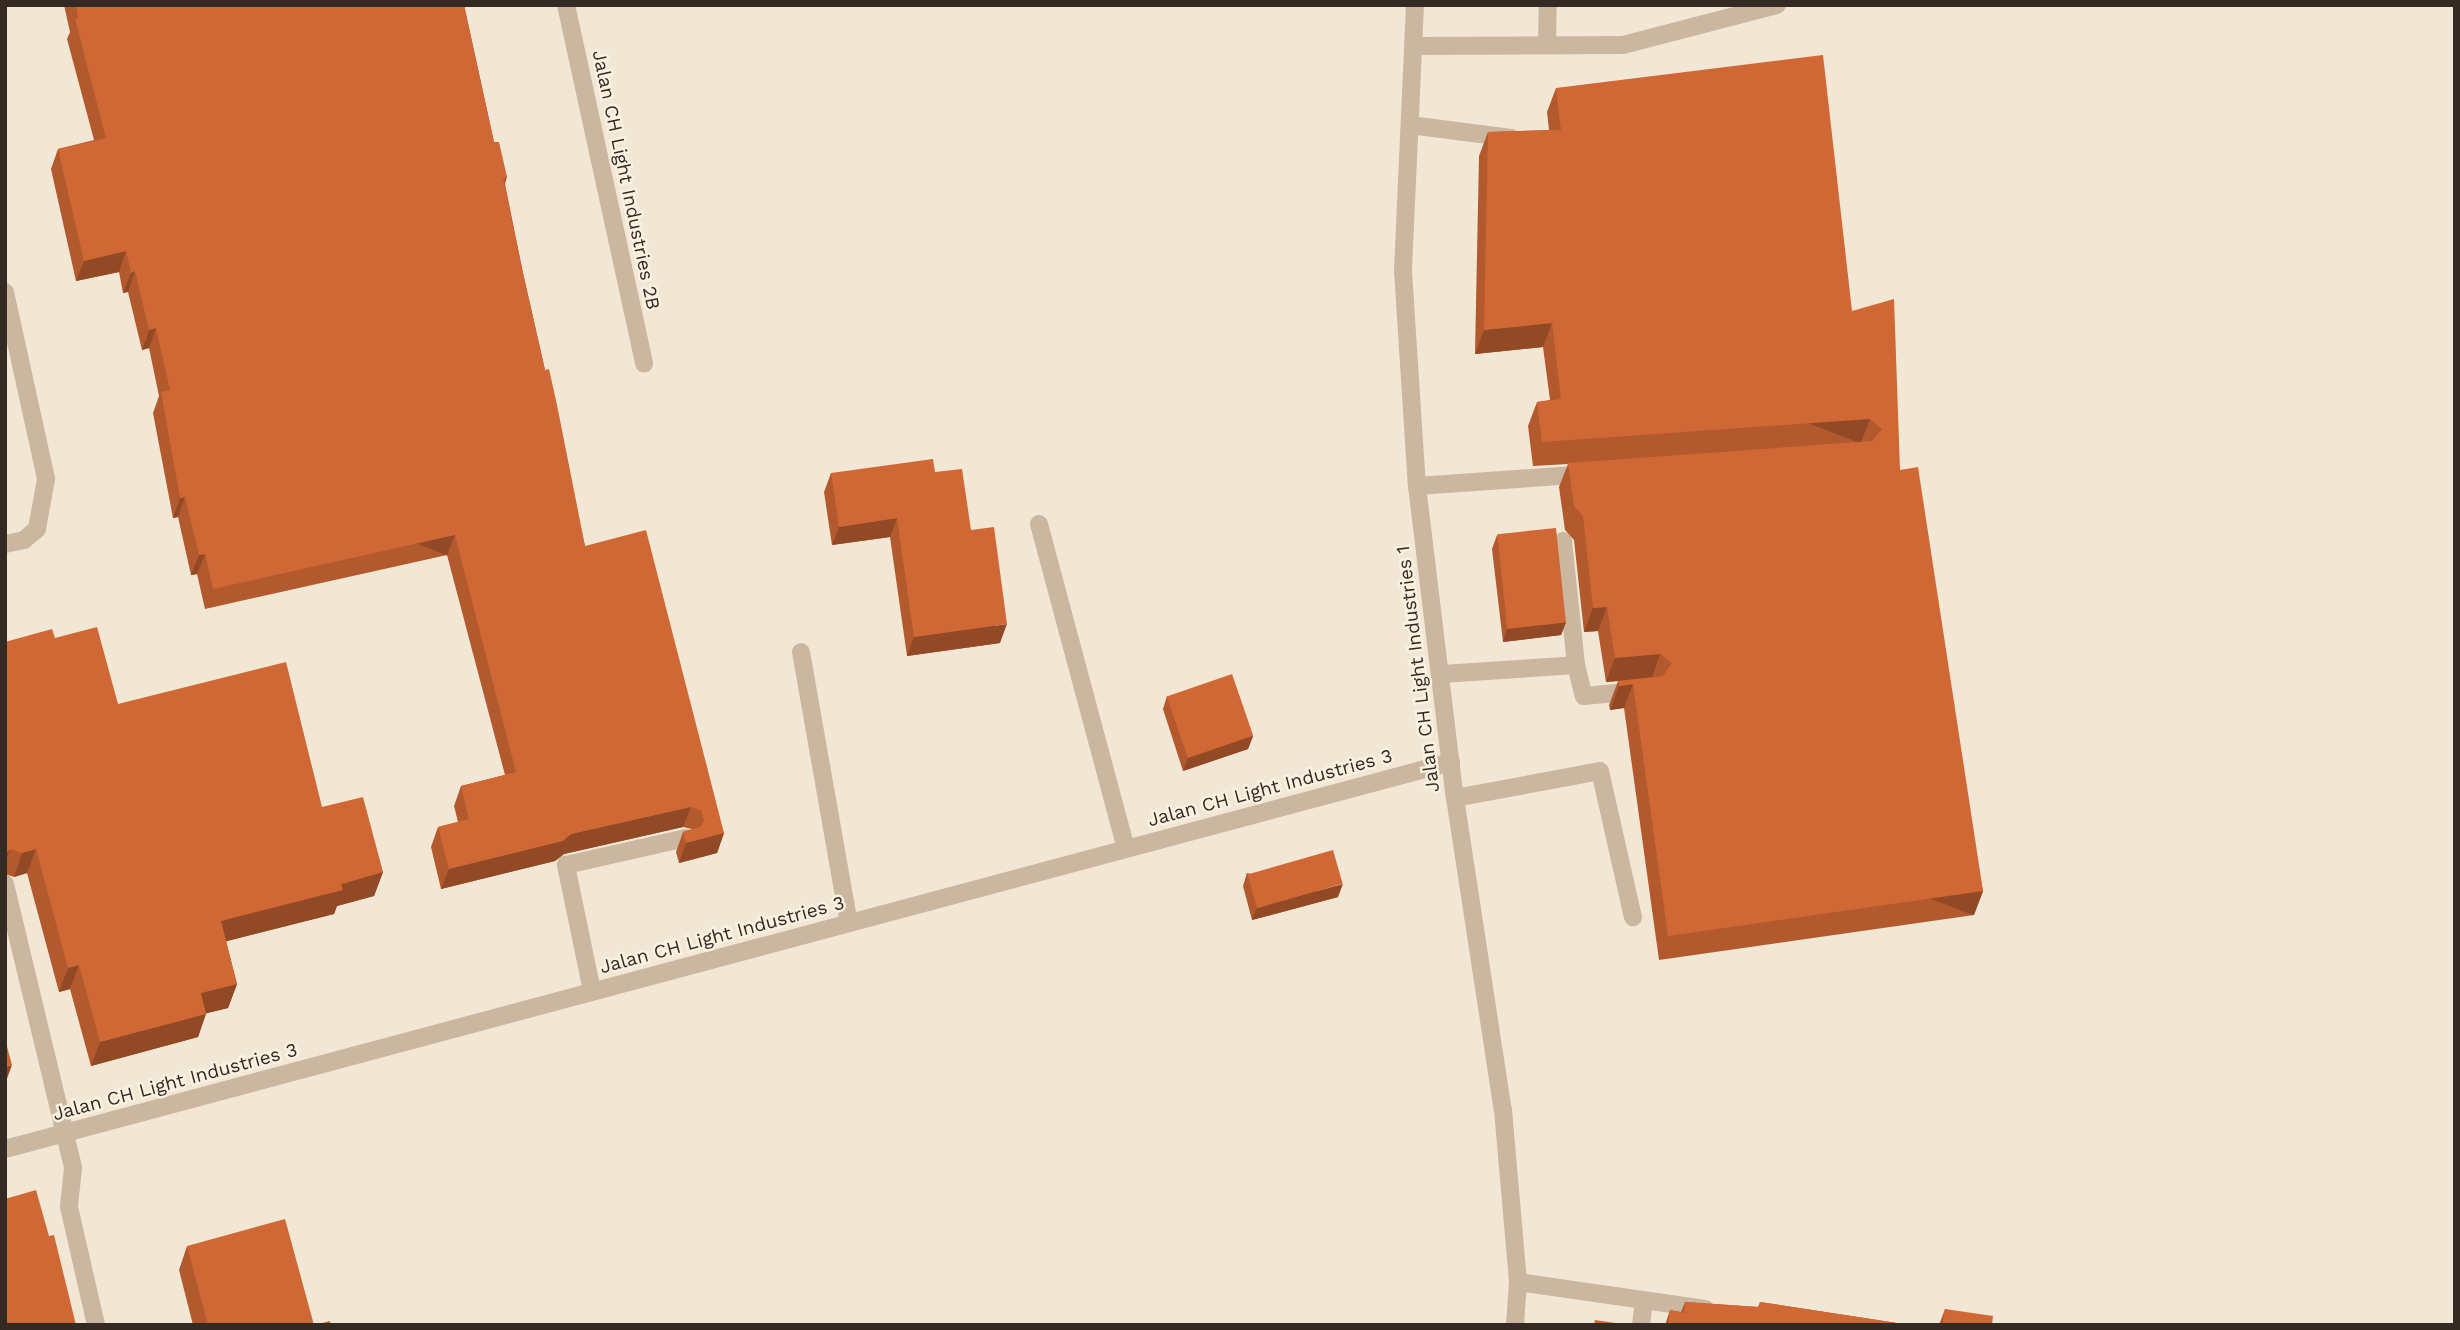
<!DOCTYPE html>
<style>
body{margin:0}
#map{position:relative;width:2460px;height:1330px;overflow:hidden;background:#f2e7d4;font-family:"Work Sans",sans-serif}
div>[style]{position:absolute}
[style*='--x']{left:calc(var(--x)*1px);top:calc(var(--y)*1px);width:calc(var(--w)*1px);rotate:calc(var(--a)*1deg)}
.service>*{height:18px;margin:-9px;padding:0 9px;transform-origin:9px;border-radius:9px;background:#cbb7a0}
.minor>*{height:18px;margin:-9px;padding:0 9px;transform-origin:9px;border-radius:9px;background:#cbb7a0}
.wall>*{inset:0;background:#b3592e}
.shaded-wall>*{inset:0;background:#924925;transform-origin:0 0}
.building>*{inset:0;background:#d06835;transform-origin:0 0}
span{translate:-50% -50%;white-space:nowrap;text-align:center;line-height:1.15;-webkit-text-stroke:5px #faf1e0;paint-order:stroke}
.street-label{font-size:19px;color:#342a24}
.frame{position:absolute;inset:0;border:7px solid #342a24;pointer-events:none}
</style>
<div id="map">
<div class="service">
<div style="--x:1547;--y:44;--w:39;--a:-89"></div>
<div style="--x:1415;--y:46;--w:208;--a:-0.3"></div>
<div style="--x:1623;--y:45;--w:159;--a:-14.6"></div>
<div style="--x:1410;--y:125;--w:102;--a:7.3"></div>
<div style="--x:1417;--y:486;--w:171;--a:-4"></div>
<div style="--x:1039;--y:524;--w:335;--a:75"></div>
<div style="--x:1563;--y:541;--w:125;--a:84"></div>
<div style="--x:801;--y:652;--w:275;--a:80"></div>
<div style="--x:1442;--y:674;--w:134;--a:-3.8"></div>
<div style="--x:1576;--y:665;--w:32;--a:76"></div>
<div style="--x:1584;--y:696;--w:53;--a:-5.4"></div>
<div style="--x:1455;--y:798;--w:147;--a:-10.5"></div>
<div style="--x:1600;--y:771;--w:150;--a:77.3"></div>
<div style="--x:5;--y:884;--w:292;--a:76.5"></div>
<div style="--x:73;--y:1168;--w:39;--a:96"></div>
<div style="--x:69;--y:1207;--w:121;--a:77.1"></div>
<div style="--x:592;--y:991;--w:129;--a:-101.7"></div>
<div style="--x:566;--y:865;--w:123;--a:-12.7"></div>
<div style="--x:1518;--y:1282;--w:189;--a:8.2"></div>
<div style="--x:1641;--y:1325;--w:23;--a:-83"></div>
</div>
<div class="minor">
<div style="--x:566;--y:5;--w:367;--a:77.7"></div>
<div style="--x:1415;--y:5;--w:266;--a:92.6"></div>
<div style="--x:1403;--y:271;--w:215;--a:86.3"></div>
<div style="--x:1417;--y:486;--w:314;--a:83.1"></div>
<div style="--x:1455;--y:798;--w:316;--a:81.3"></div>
<div style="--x:1503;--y:1110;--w:173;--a:85"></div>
<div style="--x:1518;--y:1282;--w:43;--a:94"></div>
<div style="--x:5;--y:292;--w:191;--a:77.6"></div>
<div style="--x:46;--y:479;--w:51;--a:100.2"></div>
<div style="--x:37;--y:529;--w:17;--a:140"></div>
<div style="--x:24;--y:540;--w:19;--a:168"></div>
<div style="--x:5;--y:1149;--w:1497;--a:-14.98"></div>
</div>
<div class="wall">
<div style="clip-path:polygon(64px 5px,464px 5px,494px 142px,507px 177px,505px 184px,523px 273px,585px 546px,724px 833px,717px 853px,679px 863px,676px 852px,683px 832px,692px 829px,683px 827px,564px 854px,555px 861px,441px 889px,431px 847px,438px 827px,458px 822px,454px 806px,461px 786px,505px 775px,447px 555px,205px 609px,197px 574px,191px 575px,178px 517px,173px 518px,153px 413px,159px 396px,149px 348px,142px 350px,128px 292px,123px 293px,119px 272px,76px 281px,51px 169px,58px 149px,94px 140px,67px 39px,70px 32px)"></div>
<div style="clip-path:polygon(1556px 88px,1852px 311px,1900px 470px,1983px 891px,1974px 915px,1659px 960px,1624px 708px,1610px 710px,1609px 705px,1618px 681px,1606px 682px,1598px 631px,1584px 632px,1574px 540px,1565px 530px,1559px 487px,1568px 464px,1533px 466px,1528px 426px,1537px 402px,1550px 400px,1543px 347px,1475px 354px,1479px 156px,1488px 132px,1549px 130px,1547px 112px)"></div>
<div style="clip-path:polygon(935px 472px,971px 530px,1000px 643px,907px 656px,890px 537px,832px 545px,824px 492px,831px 473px)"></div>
<div style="clip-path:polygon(1497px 535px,1566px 622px,1561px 635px,1503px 642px,1492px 549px)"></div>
<div style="clip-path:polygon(55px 638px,118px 704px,322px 807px,383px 872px,374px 896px,337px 906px,334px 914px,226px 941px,237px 984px,228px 1008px,206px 1013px,198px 1037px,91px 1066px,70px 989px,59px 992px,27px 873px,14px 877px,5px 874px,5px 642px)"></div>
<div style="clip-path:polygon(1167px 696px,1253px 736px,1248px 749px,1183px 771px,1163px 709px)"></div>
<div style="clip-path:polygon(1247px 873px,1338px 897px,1252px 920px,1243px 886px)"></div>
<div style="clip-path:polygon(187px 1246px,314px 1325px,331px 1325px,193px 1325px,179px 1270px)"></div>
<div style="clip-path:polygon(1685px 1302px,1758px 1307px,1760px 1302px,1910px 1325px,1665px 1325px,1670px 1310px,1681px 1312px)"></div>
<div style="clip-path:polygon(1945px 1309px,1992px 1325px,1939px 1325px)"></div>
</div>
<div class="shaded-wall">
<div style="clip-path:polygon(126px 251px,119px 272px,76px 281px,84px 261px)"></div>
<div style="clip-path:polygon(135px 271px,128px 292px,123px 293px,131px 273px)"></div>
<div style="clip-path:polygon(1552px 323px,1543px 347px,1475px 354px,1484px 330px)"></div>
<div style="clip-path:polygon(156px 328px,149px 348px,142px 350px,149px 330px)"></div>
<div style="left:1870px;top:419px;width:26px;height:329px;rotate:111deg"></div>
<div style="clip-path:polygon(185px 497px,178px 517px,173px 518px,180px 498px)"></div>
<div style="clip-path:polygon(897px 518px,890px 537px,832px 545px,839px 527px)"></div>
<div style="left:455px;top:535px;width:22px;height:248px;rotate:112deg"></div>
<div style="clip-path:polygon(205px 554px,197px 574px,191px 575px,199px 555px)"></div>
<div style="clip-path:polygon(1607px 607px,1598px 631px,1584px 632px,1593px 608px)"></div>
<div style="clip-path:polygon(1566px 622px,1561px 635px,1503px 642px,1507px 629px)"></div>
<div style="clip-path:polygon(1007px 624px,1000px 643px,907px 656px,914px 637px)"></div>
<div style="clip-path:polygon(1660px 654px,1652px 678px,1606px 682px,1615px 658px)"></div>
<div style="clip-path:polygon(1633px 684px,1624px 708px,1610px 710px,1619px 686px)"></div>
<div style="clip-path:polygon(1253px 736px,1248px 749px,1183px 771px,1188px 758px)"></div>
<div style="clip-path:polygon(691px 807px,683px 827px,564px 854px,555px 861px,441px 889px,449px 869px,571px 834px)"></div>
<div style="clip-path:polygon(724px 833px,717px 853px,679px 863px,686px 843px)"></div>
<div style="clip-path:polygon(10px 849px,5px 863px,5px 855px)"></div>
<div style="clip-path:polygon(36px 849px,27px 873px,14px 877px,22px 853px)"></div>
<div style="clip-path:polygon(383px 872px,374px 896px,337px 906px,334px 914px,212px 945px,221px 921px)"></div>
<div style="clip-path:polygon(1343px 884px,1338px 897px,1252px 920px,1257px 907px)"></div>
<div style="left:1983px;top:891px;width:26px;height:318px;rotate:111deg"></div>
<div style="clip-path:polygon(79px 965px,70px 989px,59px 992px,68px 968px)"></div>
<div style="clip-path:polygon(237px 984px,228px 1008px,192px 1017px,201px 993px)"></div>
<div style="clip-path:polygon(206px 1014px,198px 1037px,91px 1066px,100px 1042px)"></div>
<div style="clip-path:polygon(12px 1065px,5px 1084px,5px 1067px)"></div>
</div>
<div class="building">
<div style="clip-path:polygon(76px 5px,464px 5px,494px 142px,499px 142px,507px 177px,503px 178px,523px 273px,545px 370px,549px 369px,557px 405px,585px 546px,646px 530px,724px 833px,686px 843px,683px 832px,700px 827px,704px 821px,701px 810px,691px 807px,571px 834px,563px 841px,449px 869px,438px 827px,469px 819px,461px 786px,516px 772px,455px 535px,213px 589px,205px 554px,199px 555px,185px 497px,180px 498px,161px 392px,170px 390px,156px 328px,149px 330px,135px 271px,131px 273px,126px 251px,84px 261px,58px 149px,106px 138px,75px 19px,78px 18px)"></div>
<div style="clip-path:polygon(1823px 55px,1852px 311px,1894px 299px,1900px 470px,1918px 467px,1983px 891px,1668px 936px,1633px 684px,1619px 686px,1618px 681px,1663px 676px,1672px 663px,1660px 654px,1615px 658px,1607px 607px,1593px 608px,1583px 516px,1574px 506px,1568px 463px,1872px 441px,1882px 429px,1870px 419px,1542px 442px,1537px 402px,1561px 399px,1552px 323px,1484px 330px,1488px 132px,1561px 130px,1556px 88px)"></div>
<div style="clip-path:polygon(933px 459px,935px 472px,962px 469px,971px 530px,994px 527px,1007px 624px,914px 637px,897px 518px,839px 527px,831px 473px)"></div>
<div style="left:1556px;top:528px;width:95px;height:59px;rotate:84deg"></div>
<div style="clip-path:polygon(97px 627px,118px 704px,286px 662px,322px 807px,363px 797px,383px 872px,341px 884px,343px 890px,221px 921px,237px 984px,201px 993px,206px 1014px,100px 1042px,79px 965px,68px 968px,36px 849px,22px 853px,10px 849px,5px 855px,5px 642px,52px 629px,55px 638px)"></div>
<div style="left:1232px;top:674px;width:65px;height:69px;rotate:71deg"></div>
<div style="left:1333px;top:850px;width:35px;height:89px;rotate:74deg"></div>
<div style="clip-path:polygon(5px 1039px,12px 1065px,5px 1067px)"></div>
<div style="clip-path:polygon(36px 1190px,49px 1236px,54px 1235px,76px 1325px,5px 1325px,5px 1199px)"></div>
<div style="clip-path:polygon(285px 1219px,314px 1325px,330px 1321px,331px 1325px,208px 1325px,187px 1246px)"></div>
<div style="clip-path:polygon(1685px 1302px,1759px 1307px,1760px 1302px,1910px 1325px,1668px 1325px,1670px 1310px,1684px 1313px)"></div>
<div style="clip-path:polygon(1945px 1309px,1993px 1316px,1992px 1325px,1942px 1325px)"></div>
<div style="clip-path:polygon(1595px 1320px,1629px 1325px,1594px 1325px)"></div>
</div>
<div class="street-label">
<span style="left:626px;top:180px;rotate:78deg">Jalan CH Light Industries 2B</span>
<span style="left:1418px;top:669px;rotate:-97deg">Jalan CH Light Industries 1</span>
<span style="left:1270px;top:788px;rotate:-15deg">Jalan CH Light Industries 3</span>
<span style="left:722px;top:935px;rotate:-15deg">Jalan CH Light Industries 3</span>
<span style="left:175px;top:1082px;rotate:-15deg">Jalan CH Light Industries 3</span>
</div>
<div class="frame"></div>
</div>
